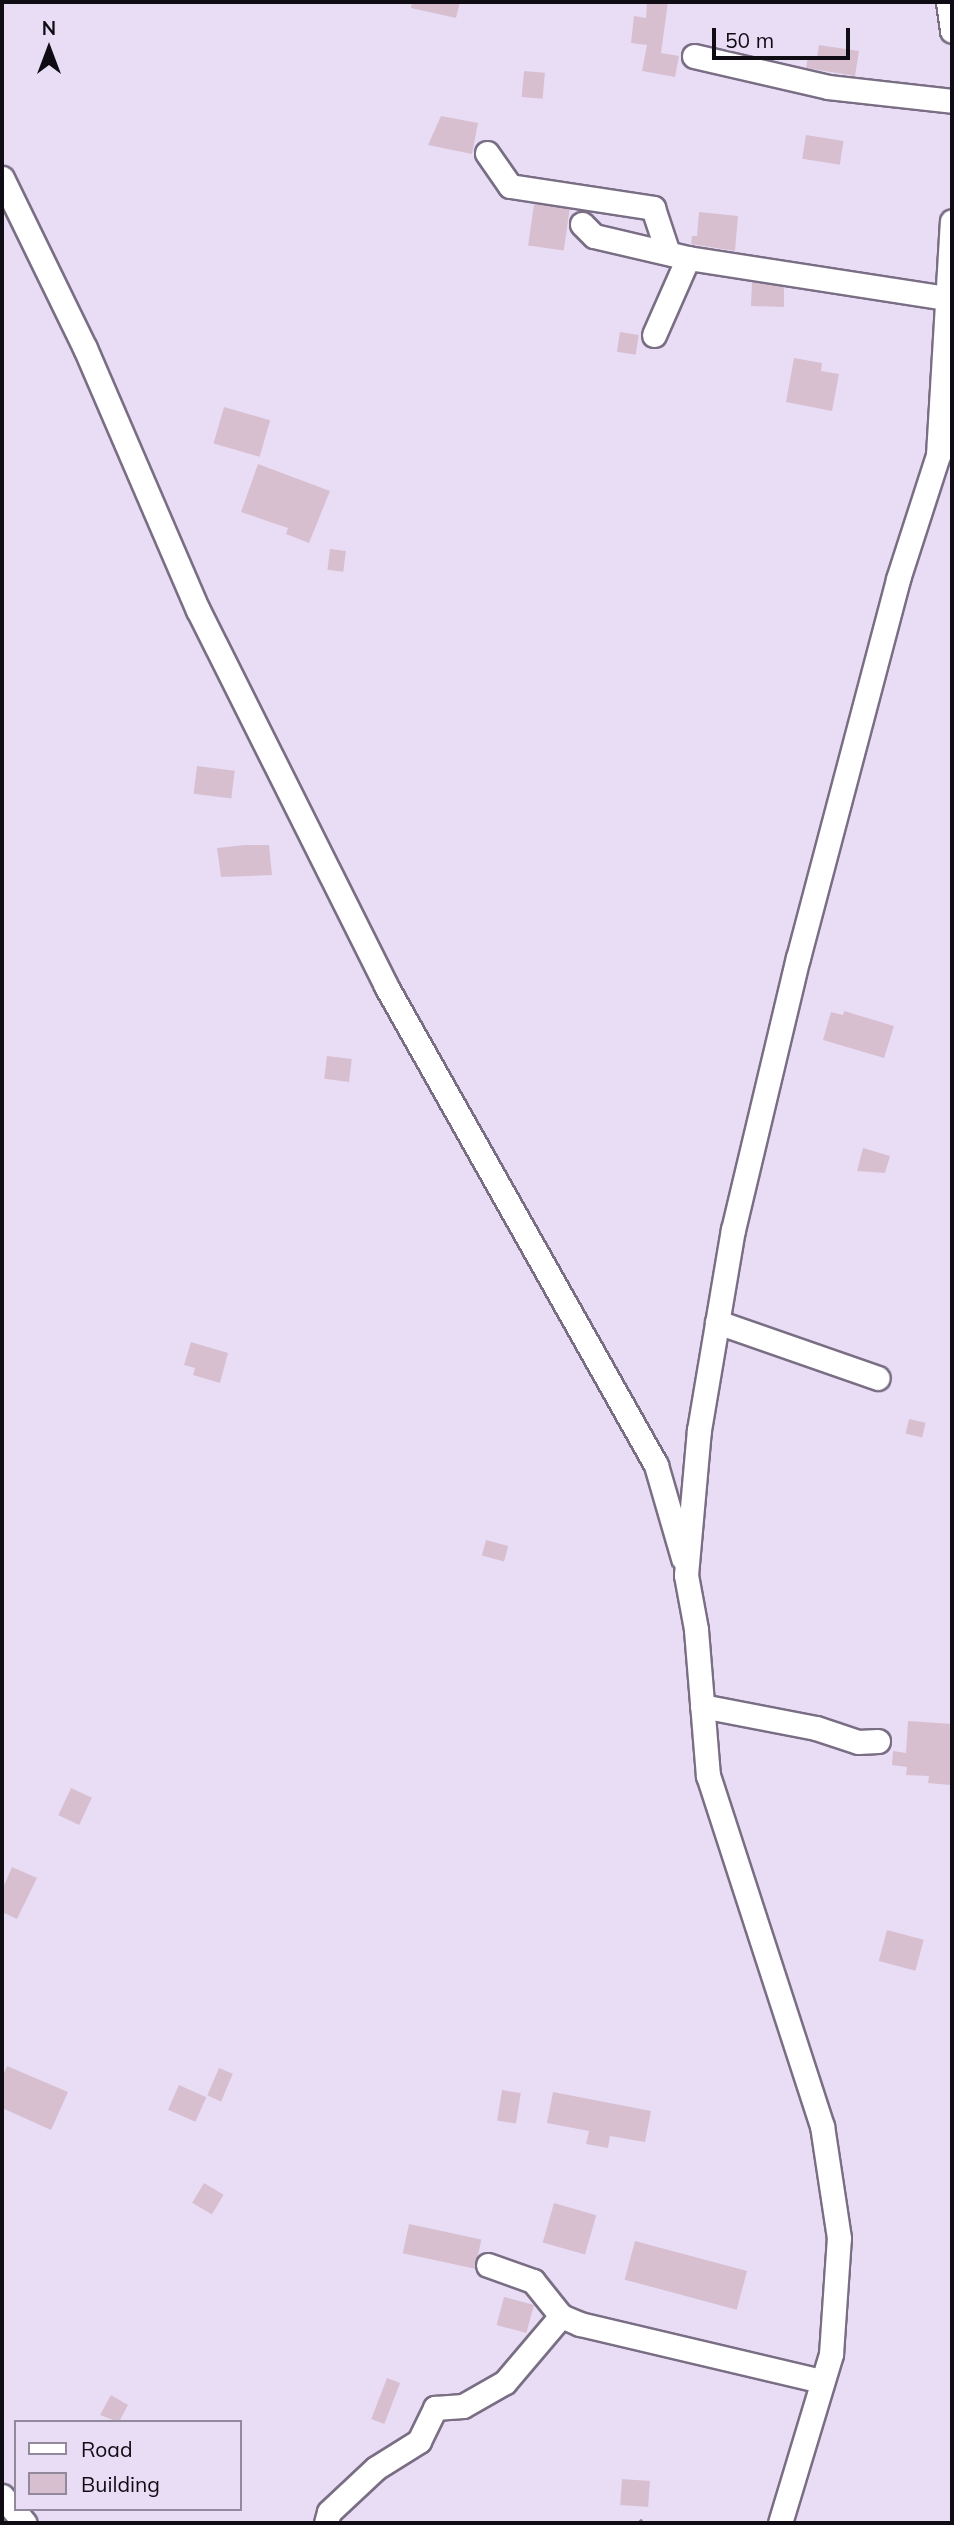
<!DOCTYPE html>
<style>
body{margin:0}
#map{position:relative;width:954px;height:2525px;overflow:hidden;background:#e9ddf6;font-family:Mulish,sans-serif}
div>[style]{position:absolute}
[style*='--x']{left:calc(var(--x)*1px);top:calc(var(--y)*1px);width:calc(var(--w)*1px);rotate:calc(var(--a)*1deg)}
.building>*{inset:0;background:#d7bfd0;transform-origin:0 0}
.path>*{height:3.5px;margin-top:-1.75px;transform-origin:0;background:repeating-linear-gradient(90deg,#92899b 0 7px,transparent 0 10.5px)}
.roads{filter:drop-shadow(2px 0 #796e84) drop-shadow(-2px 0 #796e84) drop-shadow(0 2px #796e84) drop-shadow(0 -2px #796e84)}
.minor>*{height:23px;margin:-11.5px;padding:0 11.5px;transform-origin:11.5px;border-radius:11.5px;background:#fff}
span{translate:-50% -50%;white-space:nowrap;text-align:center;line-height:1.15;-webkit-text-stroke:5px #e9ddf6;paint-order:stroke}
.frame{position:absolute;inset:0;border:4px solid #100c14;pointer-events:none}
.legend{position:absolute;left:14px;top:2420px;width:228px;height:91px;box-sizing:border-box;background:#e9ddf6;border:2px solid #92899c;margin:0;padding:9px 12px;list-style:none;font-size:21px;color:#100c14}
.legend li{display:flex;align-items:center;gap:14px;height:35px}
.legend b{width:35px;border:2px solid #92899c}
.north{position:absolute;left:14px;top:14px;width:70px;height:70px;-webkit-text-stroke:5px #e9ddf6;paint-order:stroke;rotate:0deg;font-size:19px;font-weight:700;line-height:28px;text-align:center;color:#100c14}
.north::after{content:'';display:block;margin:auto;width:24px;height:32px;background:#100c14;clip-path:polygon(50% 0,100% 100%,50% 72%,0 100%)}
.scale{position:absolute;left:712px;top:28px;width:138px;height:32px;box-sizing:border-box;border:4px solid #100c14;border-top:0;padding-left:9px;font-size:21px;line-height:24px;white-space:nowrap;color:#100c14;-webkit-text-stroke:5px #e9ddf6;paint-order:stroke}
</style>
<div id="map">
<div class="building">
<div style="clip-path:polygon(412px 2px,460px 2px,456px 18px,411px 8px)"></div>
<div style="clip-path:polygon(647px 2px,668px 2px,661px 53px,679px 56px,675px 77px,642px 71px,647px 45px,631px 43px,634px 16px,646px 18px)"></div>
<div style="clip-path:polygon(819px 45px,859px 51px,855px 76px,806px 68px,808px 56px,817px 57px)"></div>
<div style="left:524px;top:71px;width:21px;height:26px;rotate:5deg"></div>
<div style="clip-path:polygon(441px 116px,478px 123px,472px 154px,428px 145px)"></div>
<div style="left:806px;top:135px;width:38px;height:24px;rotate:9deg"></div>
<div style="left:534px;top:204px;width:36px;height:42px;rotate:8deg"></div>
<div style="clip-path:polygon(699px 212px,738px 216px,735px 251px,691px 244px,692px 236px,697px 236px)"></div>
<div style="clip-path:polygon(752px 282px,784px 287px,784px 307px,751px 306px)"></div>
<div style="left:620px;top:332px;width:19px;height:20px;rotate:9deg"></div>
<div style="clip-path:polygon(794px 358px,822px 363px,821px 371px,839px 374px,832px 411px,786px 402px)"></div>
<div style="left:224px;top:407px;width:48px;height:38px;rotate:16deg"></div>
<div style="clip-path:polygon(258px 464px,330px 491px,309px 543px,286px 534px,288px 528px,241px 512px)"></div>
<div style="left:330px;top:549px;width:16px;height:21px;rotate:7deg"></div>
<div style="left:197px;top:766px;width:38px;height:28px;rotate:7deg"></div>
<div style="clip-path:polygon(245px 845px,269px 845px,272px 875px,221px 877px,217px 848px)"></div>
<div style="clip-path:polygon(844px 1011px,894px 1026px,884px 1058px,823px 1040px,831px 1012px,843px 1015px)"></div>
<div style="left:327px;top:1056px;width:25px;height:23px;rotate:7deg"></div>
<div style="clip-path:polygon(863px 1148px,890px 1156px,885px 1173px,857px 1171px)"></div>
<div style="clip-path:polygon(191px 1342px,228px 1353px,220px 1383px,193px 1375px,195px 1368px,184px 1365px)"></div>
<div style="left:909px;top:1419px;width:17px;height:15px;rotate:13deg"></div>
<div style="left:486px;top:1540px;width:23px;height:16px;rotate:15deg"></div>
<div style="clip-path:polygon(908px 1721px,952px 1724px,951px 1785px,928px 1783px,929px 1776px,906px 1775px,907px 1767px,892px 1765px,893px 1751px,906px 1753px)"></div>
<div style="left:71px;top:1788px;width:23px;height:30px;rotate:25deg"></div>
<div style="clip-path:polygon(12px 1867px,37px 1878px,17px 1919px,2px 1912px,2px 1890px)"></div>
<div style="left:887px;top:1930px;width:38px;height:32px;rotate:15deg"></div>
<div style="clip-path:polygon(7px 2066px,68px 2092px,51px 2130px,2px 2108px,2px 2078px)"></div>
<div style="left:219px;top:2068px;width:15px;height:30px;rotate:23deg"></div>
<div style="left:179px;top:2085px;width:30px;height:27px;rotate:24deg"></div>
<div style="left:502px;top:2090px;width:19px;height:31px;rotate:9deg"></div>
<div style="clip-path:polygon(553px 2092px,651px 2111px,645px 2142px,610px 2136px,608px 2148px,586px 2144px,589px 2131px,547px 2123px)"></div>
<div style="left:204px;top:2183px;width:23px;height:23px;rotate:31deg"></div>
<div style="left:554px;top:2203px;width:44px;height:41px;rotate:16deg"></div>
<div style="left:409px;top:2224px;width:74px;height:30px;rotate:12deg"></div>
<div style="left:635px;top:2241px;width:116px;height:40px;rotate:15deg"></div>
<div style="left:504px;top:2297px;width:31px;height:29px;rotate:15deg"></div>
<div style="left:387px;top:2378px;width:14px;height:44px;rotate:21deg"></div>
<div style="clip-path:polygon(111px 2395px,128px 2405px,119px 2422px,100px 2415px)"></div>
<div style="left:622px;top:2479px;width:28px;height:26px;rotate:4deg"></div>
</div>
<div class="path">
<div style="--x:640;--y:2520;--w:4;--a:56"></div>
</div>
<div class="roads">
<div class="minor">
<div style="--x:948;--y:2;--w:29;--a:82"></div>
<div style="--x:694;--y:56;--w:138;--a:13"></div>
<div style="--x:828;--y:87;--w:125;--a:6.4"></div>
<div style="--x:487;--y:153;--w:40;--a:55.1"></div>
<div style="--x:510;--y:186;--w:145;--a:8.7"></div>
<div style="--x:653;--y:208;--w:47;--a:71.6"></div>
<div style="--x:2;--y:178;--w:189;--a:64"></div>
<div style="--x:85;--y:348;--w:285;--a:66.7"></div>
<div style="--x:198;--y:610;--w:420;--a:63.4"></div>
<div style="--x:386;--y:986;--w:550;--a:60.59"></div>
<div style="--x:656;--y:1465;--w:97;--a:73.8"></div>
<div style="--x:582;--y:224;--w:17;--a:45"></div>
<div style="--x:594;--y:236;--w:97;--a:13.2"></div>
<div style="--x:688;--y:258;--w:262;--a:8.8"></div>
<div style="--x:654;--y:335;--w:84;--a:-66.2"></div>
<div style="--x:717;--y:1322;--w:170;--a:19.2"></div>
<div style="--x:702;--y:1706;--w:116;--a:10.9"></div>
<div style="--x:816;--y:1728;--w:44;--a:18.4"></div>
<div style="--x:858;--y:1742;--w:20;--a:-3"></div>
<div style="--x:488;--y:2265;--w:48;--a:19.6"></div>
<div style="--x:533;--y:2281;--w:45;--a:51.3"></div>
<div style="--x:561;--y:2316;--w:21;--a:23"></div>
<div style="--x:580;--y:2324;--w:249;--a:13.3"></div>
<div style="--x:2;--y:2496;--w:35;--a:50"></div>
<div style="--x:326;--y:2523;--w:11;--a:-75"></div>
<div style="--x:329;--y:2512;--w:64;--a:-43.1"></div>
<div style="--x:376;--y:2468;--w:51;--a:-32.1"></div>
<div style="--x:419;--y:2441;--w:37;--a:-64"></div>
<div style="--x:435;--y:2408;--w:28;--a:-4"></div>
<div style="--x:463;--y:2406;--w:48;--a:-29.7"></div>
<div style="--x:505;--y:2382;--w:87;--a:-49.7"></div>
<div style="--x:780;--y:2523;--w:177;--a:-73.2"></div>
<div style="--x:831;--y:2354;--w:116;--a:-86.1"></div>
<div style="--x:839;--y:2238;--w:113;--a:-98.6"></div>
<div style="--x:822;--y:2126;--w:368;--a:-108"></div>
<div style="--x:708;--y:1776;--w:147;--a:-94.7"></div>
<div style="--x:696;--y:1629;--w:55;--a:-100.5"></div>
<div style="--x:686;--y:1575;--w:146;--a:-84.9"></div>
<div style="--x:699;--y:1430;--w:203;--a:-80.4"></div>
<div style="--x:733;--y:1230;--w:280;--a:-76.6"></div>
<div style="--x:798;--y:958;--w:392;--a:-75.2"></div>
<div style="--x:898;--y:579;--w:130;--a:-72.1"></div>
<div style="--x:938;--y:455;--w:234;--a:-86.6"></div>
</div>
</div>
<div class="frame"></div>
<ul class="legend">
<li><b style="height:9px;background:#fff"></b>Road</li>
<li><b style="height:19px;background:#d7bfd0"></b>Building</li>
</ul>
<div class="north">N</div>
<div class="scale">50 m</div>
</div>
